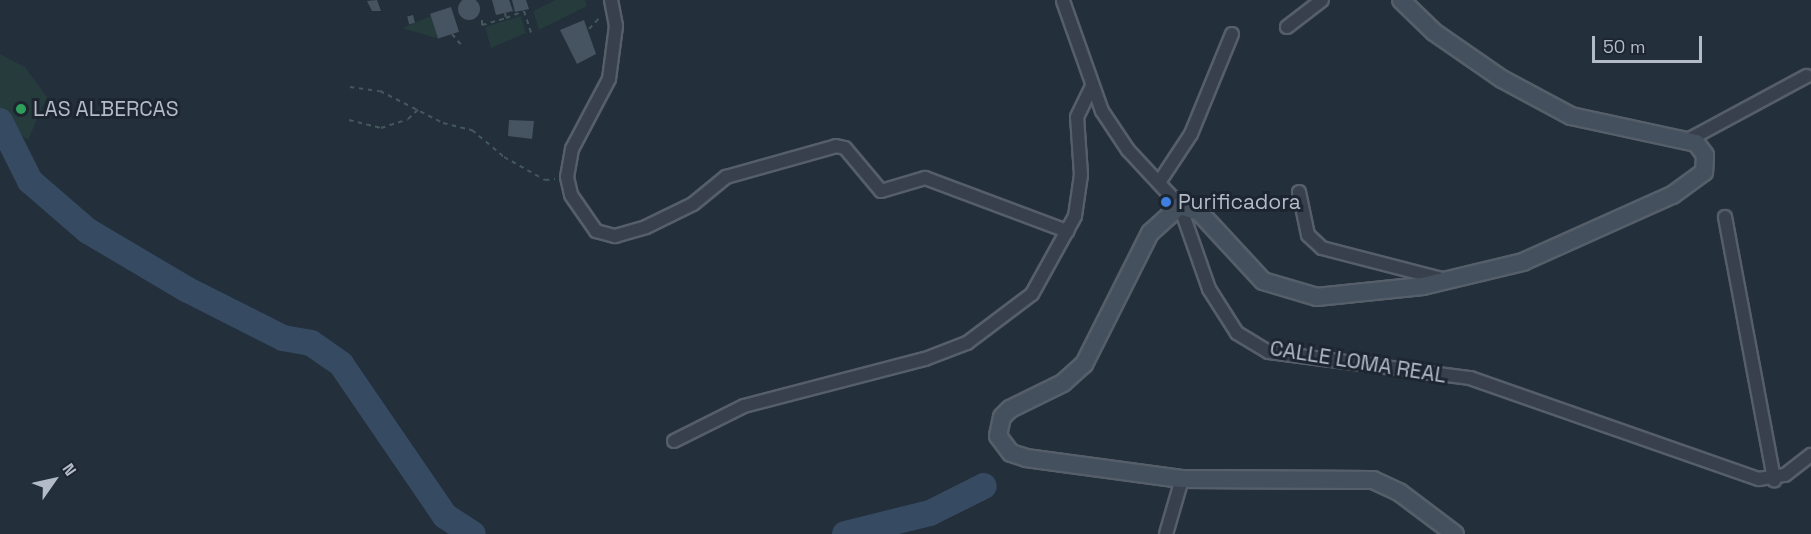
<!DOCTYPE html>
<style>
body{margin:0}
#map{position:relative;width:1811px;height:534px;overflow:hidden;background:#232f3b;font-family:"Space Grotesk",sans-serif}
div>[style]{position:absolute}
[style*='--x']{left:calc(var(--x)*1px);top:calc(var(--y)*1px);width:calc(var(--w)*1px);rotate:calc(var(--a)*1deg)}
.green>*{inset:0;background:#253b3c}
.river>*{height:26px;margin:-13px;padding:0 13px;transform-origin:13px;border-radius:13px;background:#364b62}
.building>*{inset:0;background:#465462;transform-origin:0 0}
.round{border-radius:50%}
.path>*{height:2px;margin-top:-1px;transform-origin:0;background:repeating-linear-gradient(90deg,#43585a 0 4.5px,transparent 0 9px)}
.roads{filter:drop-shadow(2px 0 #555e69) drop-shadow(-2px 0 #555e69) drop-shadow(0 2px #555e69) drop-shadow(0 -2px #555e69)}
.street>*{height:12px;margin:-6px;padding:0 6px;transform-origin:6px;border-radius:6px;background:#37404c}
.secondary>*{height:16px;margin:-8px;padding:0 8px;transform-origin:8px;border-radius:8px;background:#45505f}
.dots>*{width:16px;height:16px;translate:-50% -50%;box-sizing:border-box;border:3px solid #1c2530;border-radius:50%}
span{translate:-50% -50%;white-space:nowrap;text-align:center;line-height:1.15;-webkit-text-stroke:6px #1c2530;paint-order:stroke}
.poi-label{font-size:21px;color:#b2bbc7}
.left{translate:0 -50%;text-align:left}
.street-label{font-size:21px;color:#b2bbc7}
.north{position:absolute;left:24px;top:450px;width:60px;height:60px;-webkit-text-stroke:4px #1c2530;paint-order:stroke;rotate:56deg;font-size:16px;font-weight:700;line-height:24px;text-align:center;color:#b2bbc7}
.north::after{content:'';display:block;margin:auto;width:21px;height:27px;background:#b2bbc7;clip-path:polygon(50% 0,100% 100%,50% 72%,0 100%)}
.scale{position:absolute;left:1592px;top:36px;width:110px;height:27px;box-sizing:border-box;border:3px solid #b2bbc7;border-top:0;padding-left:8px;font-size:18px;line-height:21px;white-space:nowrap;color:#b2bbc7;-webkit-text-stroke:4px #1c2530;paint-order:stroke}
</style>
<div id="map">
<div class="green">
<div style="clip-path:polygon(555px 0,585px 0,587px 6px,539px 30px,533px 11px)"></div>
<div style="clip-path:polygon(431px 16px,439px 39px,402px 28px)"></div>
<div style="clip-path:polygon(521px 16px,526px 33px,491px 48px,485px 27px)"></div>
<div style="clip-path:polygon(0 54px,25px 67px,47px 97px,28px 140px,0 120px)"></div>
</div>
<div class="river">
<div style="--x:0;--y:121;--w:67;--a:63.4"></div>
<div style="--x:30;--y:181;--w:77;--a:40.8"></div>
<div style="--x:88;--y:231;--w:114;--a:30.6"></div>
<div style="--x:186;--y:289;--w:109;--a:26.8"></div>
<div style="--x:283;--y:338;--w:28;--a:10"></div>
<div style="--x:311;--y:343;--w:37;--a:35"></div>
<div style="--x:341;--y:364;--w:184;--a:55.6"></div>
<div style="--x:445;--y:516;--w:33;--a:33"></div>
<div style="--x:845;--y:534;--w:88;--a:-13.9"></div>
<div style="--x:930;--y:513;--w:60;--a:-26.6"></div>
</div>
<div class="building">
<div class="round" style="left:458px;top:-2px;width:22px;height:22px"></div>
<div style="clip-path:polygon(377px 0,381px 11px,372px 11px,367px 1px)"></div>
<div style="clip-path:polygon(492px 0,509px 0,513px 11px,496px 15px)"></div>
<div style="clip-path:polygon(512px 0,526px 0,529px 9px,515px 12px)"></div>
<div style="left:451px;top:7px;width:26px;height:22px;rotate:72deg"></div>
<div style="left:413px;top:15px;width:8px;height:6px;rotate:76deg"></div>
<div style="clip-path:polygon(584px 20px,596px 54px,577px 64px,560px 30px)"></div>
<div style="clip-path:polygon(509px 120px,534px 121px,532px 139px,508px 136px)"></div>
</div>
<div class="path">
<div style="--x:505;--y:13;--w:5;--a:79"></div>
<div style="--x:506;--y:18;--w:19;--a:-21"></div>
<div style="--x:524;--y:11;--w:25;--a:72"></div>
<div style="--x:482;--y:20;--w:5;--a:90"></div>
<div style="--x:482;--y:25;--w:25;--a:-16"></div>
<div style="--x:589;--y:29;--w:18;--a:-47"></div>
<div style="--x:452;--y:34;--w:16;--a:50"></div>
<div style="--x:350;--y:87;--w:30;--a:8"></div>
<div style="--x:380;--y:91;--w:71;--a:26.9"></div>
<div style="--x:443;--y:123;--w:30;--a:14"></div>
<div style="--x:472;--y:130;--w:42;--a:40.2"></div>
<div style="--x:504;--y:157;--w:47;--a:29.3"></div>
<div style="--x:545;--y:180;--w:10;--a:-6"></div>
<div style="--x:349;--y:120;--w:33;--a:14"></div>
<div style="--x:381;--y:128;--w:28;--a:-18"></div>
<div style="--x:408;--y:119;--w:16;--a:-43"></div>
</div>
<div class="roads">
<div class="street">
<div style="--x:611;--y:0;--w:26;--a:79"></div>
<div style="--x:616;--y:26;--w:53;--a:97.5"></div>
<div style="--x:609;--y:79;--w:79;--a:117.9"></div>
<div style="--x:572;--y:149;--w:28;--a:100"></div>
<div style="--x:567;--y:177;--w:18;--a:77"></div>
<div style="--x:571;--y:195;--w:44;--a:55.2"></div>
<div style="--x:596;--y:231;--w:20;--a:15"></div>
<div style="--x:615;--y:236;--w:32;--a:-16"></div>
<div style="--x:646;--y:227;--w:52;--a:-26.1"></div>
<div style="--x:693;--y:204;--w:43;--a:-39.3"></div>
<div style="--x:726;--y:177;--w:114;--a:-15.7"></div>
<div style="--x:836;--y:146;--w:9;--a:13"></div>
<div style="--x:845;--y:148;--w:56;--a:50.1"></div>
<div style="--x:881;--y:191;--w:46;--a:-16.5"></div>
<div style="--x:925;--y:178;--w:152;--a:20.5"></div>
<div style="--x:1063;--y:1;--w:117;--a:70.5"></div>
<div style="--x:1102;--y:111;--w:47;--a:56.3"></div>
<div style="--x:1128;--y:150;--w:76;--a:47.1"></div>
<div style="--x:1180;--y:206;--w:88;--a:70.7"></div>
<div style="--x:1209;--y:289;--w:52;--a:57.5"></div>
<div style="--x:1237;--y:333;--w:37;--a:31"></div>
<div style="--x:1269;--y:352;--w:203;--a:7.4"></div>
<div style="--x:1470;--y:378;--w:306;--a:19.3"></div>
<div style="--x:1759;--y:479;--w:26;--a:-9"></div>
<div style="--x:1785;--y:475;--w:33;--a:-38"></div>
<div style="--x:1287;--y:27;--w:44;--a:-37.6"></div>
<div style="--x:1688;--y:140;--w:135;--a:-28.3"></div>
<div style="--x:1160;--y:181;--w:56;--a:-56.6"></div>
<div style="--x:1191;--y:134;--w:108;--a:-67.7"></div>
<div style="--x:1299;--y:192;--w:44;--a:78.2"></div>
<div style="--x:1308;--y:235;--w:19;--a:43"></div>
<div style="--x:1322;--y:248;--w:128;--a:14.5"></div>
<div style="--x:1725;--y:217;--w:268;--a:79.4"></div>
<div style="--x:674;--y:441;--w:78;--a:-26.6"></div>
<div style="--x:744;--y:406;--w:187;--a:-14.6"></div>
<div style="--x:925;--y:359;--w:45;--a:-20.9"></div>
<div style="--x:967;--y:343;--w:81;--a:-37"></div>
<div style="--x:1032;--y:294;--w:89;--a:-61.1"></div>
<div style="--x:1075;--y:216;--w:41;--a:-81.7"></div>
<div style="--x:1081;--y:175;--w:58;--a:-93.9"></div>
<div style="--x:1077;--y:117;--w:34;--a:-64"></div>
<div style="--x:1166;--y:534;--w:57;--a:-73.8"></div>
</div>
<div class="secondary">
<div style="--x:1401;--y:0;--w:46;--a:44.1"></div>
<div style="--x:1434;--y:32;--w:83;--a:34.7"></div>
<div style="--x:1502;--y:79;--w:78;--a:28.2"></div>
<div style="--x:1571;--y:116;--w:128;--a:12.2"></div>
<div style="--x:1696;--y:143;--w:15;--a:53"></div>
<div style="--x:1705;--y:155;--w:17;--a:93"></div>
<div style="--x:1704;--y:172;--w:39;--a:144"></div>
<div style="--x:1672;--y:195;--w:163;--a:155.8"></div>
<div style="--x:1523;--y:262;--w:103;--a:166.5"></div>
<div style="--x:1423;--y:286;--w:107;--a:174.1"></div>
<div style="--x:1317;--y:297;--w:56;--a:-163.5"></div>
<div style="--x:1263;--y:281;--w:94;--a:-132.8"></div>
<div style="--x:1199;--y:212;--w:20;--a:-162"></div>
<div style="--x:1180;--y:206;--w:40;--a:138"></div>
<div style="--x:1150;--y:233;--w:147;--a:116.7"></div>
<div style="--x:1084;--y:364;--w:28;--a:138"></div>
<div style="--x:1063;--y:383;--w:59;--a:153.9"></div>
<div style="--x:1010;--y:409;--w:11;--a:135"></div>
<div style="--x:1002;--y:417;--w:19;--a:102"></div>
<div style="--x:998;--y:436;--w:21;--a:53"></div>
<div style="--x:1011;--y:453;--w:16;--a:18"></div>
<div style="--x:1026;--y:458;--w:157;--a:7.7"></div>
<div style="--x:1182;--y:479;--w:191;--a:0.3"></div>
<div style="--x:1373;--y:480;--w:29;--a:25"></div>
<div style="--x:1399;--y:492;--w:70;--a:36.9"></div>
</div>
</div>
<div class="dots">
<div style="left:21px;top:109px;background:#2e9e5b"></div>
<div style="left:1166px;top:202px;background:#3f7fe0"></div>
</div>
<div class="poi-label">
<span class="left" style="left:33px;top:109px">LAS ALBERCAS</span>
<span class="left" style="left:1178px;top:202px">Purificadora</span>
</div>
<div class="street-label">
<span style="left:1358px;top:362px;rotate:9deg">CALLE LOMA REAL</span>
</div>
<div class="north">N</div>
<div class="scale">50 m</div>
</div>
